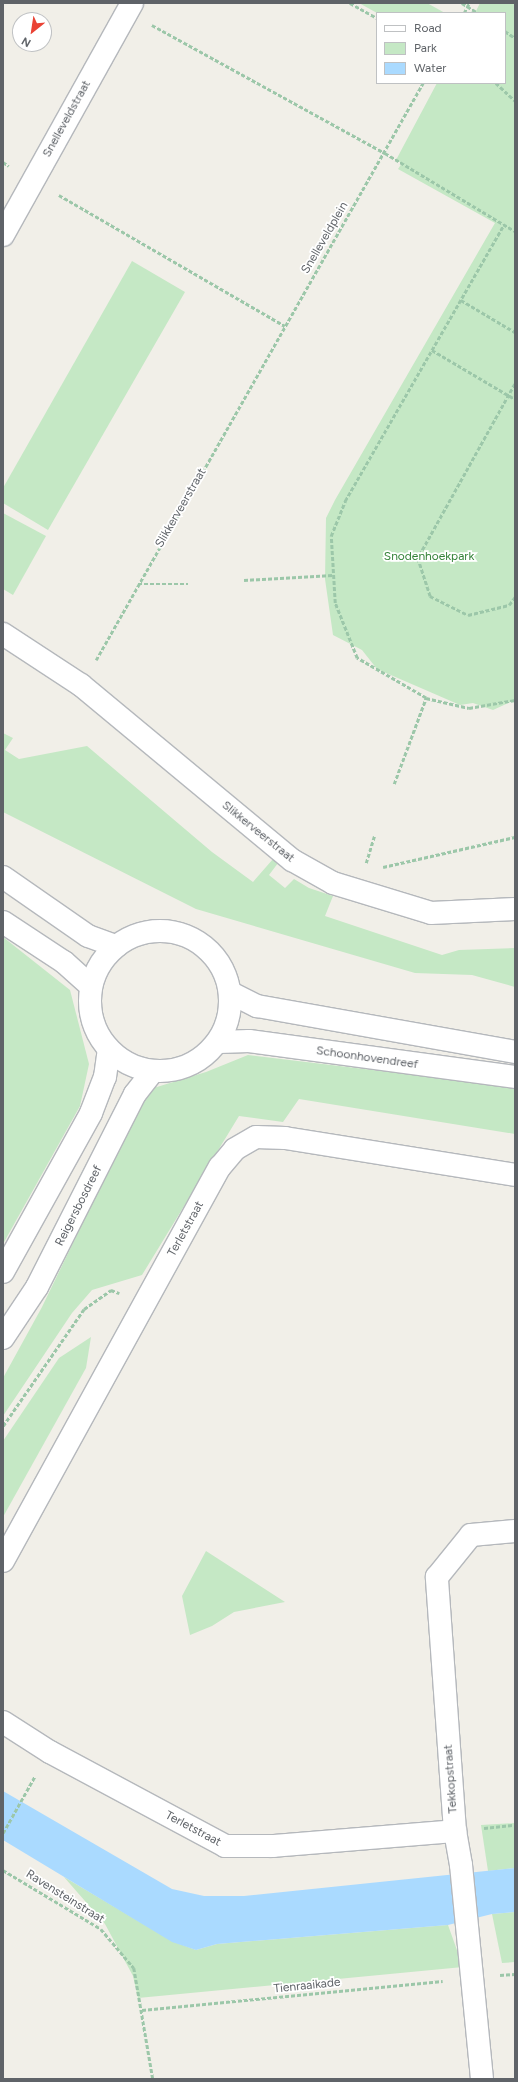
<!DOCTYPE html>
<style>
body{margin:0}
#map{position:relative;width:518px;height:2082px;overflow:hidden;background:#f1efe8;font-family:Figtree,sans-serif}
div>[style]{position:absolute}
[style*='--x']{left:calc(var(--x)*1px);top:calc(var(--y)*1px);width:calc(var(--w)*1px);rotate:calc(var(--a)*1deg)}
.green>*{inset:0;background:#c5e8c5}
.water>*{inset:0;background:#aadaff}
.path>*{height:2.5px;margin-top:-1.25px;transform-origin:0;background:repeating-linear-gradient(90deg,#9cc7a9 0 4px,transparent 0 6px)}
.roads{filter:drop-shadow(1px 0 #b5b8bc) drop-shadow(-1px 0 #b5b8bc) drop-shadow(0 1px #b5b8bc) drop-shadow(0 -1px #b5b8bc)}
.street>*{height:22px;margin:-11px;padding:0 11px;transform-origin:11px;border-radius:11px;background:#fff}
.secondary>*{height:22px;margin:-11px;padding:0 11px;transform-origin:11px;border-radius:11px;background:#fff}
.secondary>.ring{margin:-11px;padding:0;box-sizing:content-box;background:none;border:22px solid #fff;border-radius:50%}
span{translate:-50% -50%;white-space:nowrap;text-align:center;line-height:1.15;-webkit-text-stroke:3.5px #fff;paint-order:stroke}
.street-label{font-size:12px;color:#5f6368}
.park-label{font-size:12px;color:#348238}
.frame{position:absolute;inset:0;border:4px solid #5f6368;pointer-events:none}
.legend{position:absolute;left:376px;top:12px;width:130px;height:72px;box-sizing:border-box;background:#fff;border:1px solid #bfc1c3;margin:0;padding:5px 7px;list-style:none;font-size:12px;color:#5f6368}
.legend li{display:flex;align-items:center;gap:8px;height:20px}
.legend b{width:20px;border:1px solid #bfc1c3}
.north{position:absolute;left:12px;top:12px;width:40px;height:40px;box-sizing:border-box;background:#fff;border:1px solid #bfc1c3;border-radius:50%;rotate:210deg;font-size:11px;font-weight:700;line-height:16px;text-align:center;color:#5f6368}
.north::after{content:'';display:block;margin:auto;width:14px;height:18px;background:#ea4335;clip-path:polygon(50% 0,100% 100%,50% 72%,0 100%)}
</style>
<div id="map">
<div class="green">
<div style="clip-path:polygon(359px 3px,427px 3px,445px 13px,377px 13px)"></div>
<div style="clip-path:polygon(480px 3px,515px 3px,515px 700px,493px 710px,473px 703px,460px 705px,377px 669px,362px 650px,333px 635px,325px 579px,326px 518px,335px 500px,495px 223px,398px 169px,402px 163px,396px 160px,437px 83px,505px 83px,505px 13px,475px 13px)"></div>
<div style="clip-path:polygon(132px 261px,185px 292px,48px 530px,3px 503px,3px 488px)"></div>
<div style="clip-path:polygon(3px 513px,46px 536px,13px 595px,3px 589px)"></div>
<div style="clip-path:polygon(3px 733px,13px 738px,5px 750px,19px 759px,87px 746px,212px 852px,253px 882px,273px 859px,278px 863px,269px 875px,285px 888px,294px 879px,309px 888px,333px 896px,325px 916px,442px 955px,459px 950px,515px 948px,515px 987px,472px 975px,415px 973px,196px 909px,3px 812px)"></div>
<div style="clip-path:polygon(3px 937px,70px 990px,89px 1064px,80px 1106px,3px 1244px)"></div>
<div style="clip-path:polygon(248px 1055px,515px 1087px,515px 1134px,299px 1099px,283px 1122px,239px 1116px,142px 1275px,92px 1290px,72px 1313px,3px 1416px,3px 1378px,42px 1307px,147px 1090px,206px 1072px)"></div>
<div style="clip-path:polygon(91px 1337px,86px 1368px,3px 1517px,3px 1441px,59px 1358px)"></div>
<div style="clip-path:polygon(206px 1551px,285px 1602px,234px 1612px,212px 1626px,190px 1635px,182px 1596px)"></div>
<div style="clip-path:polygon(515px 1823px,515px 1868px,488px 1871px,481px 1825px)"></div>
<div style="clip-path:polygon(64px 1877px,172px 1941px,196px 1950px,217px 1944px,448px 1925px,463px 1967px,138px 1998px,133px 1976px,105px 1924px)"></div>
<div style="clip-path:polygon(515px 1912px,515px 1962px,502px 1963px,492px 1914px)"></div>
</div>
<div class="water">
<div style="clip-path:polygon(3px 1791px,172px 1889px,204px 1896px,244px 1896px,515px 1868px,515px 1912px,492px 1914px,448px 1925px,217px 1944px,196px 1950px,172px 1942px,3px 1840px)"></div>
</div>
<div class="path">
<div style="--x:350;--y:3;--w:31;--a:29"></div>
<div style="--x:462;--y:3;--w:19;--a:32"></div>
<div style="--x:464;--y:13;--w:11;--a:-63"></div>
<div style="--x:152;--y:25;--w:266;--a:28.8"></div>
<div style="--x:385;--y:153;--w:152;--a:31"></div>
<div style="--x:505;--y:31;--w:12;--a:35"></div>
<div style="--x:496;--y:83;--w:26;--a:43"></div>
<div style="--x:3;--y:162;--w:7;--a:34"></div>
<div style="--x:59;--y:195;--w:261;--a:30.1"></div>
<div style="--x:461;--y:300;--w:63;--a:30.7"></div>
<div style="--x:432;--y:350;--w:96;--a:30.6"></div>
<div style="--x:515;--y:384;--w:199;--a:119.1"></div>
<div style="--x:418;--y:558;--w:40;--a:72"></div>
<div style="--x:430;--y:596;--w:42;--a:26.6"></div>
<div style="--x:468;--y:615;--w:42;--a:-13.7"></div>
<div style="--x:509;--y:605;--w:10;--a:-53"></div>
<div style="--x:244;--y:580;--w:89;--a:-3.2"></div>
<div style="--x:138;--y:584;--w:50;--a:0"></div>
<div style="--x:96;--y:660;--w:663;--a:-60.46"></div>
<div style="--x:426;--y:698;--w:44;--a:13.1"></div>
<div style="--x:469;--y:708;--w:47;--a:-9.9"></div>
<div style="--x:394;--y:784;--w:92;--a:-69.6"></div>
<div style="--x:426;--y:698;--w:80;--a:-149.9"></div>
<div style="--x:357;--y:658;--w:59;--a:-111.8"></div>
<div style="--x:335;--y:603;--w:67;--a:-93.4"></div>
<div style="--x:331;--y:536;--w:38;--a:-68"></div>
<div style="--x:345;--y:501;--w:319;--a:-60.1"></div>
<div style="--x:366;--y:863;--w:28;--a:-73"></div>
<div style="--x:383;--y:867;--w:135;--a:-12.8"></div>
<div style="--x:3;--y:1426;--w:142;--a:-55.3"></div>
<div style="--x:84;--y:1309;--w:33;--a:-35"></div>
<div style="--x:111;--y:1290;--w:9;--a:21"></div>
<div style="--x:484;--y:1828;--w:31;--a:-6"></div>
<div style="--x:3;--y:1833;--w:65;--a:-60.7"></div>
<div style="--x:3;--y:1870;--w:114;--a:31"></div>
<div style="--x:101;--y:1929;--w:51;--a:49.8"></div>
<div style="--x:134;--y:1968;--w:113;--a:80.3"></div>
<div style="--x:500;--y:1975;--w:15;--a:-4"></div>
<div style="--x:142;--y:2010;--w:302;--a:-5.5"></div>
</div>
<div class="roads">
<div class="street">
<div style="--x:3;--y:235;--w:265;--a:-60.9"></div>
<div style="--x:3;--y:634;--w:93;--a:33.2"></div>
<div style="--x:81;--y:685;--w:274;--a:39.7"></div>
<div style="--x:292;--y:860;--w:47;--a:29.3"></div>
<div style="--x:333;--y:883;--w:102;--a:17"></div>
<div style="--x:431;--y:913;--w:84;--a:-2.7"></div>
<div style="--x:3;--y:1561;--w:450;--a:-61.2"></div>
<div style="--x:220;--y:1167;--w:23;--a:-50"></div>
<div style="--x:235;--y:1149;--w:24;--a:-30"></div>
<div style="--x:256;--y:1137;--w:29;--a:2"></div>
<div style="--x:285;--y:1138;--w:233;--a:9.1"></div>
<div style="--x:3;--y:1722;--w:56;--a:32.6"></div>
<div style="--x:50;--y:1752;--w:199;--a:28.2"></div>
<div style="--x:225;--y:1846;--w:48;--a:0"></div>
<div style="--x:273;--y:1846;--w:183;--a:-4.7"></div>
<div style="--x:482;--y:2079;--w:215;--a:-95.6"></div>
<div style="--x:461;--y:1865;--w:35;--a:-100"></div>
<div style="--x:455;--y:1831;--w:255;--a:-94.1"></div>
<div style="--x:437;--y:1577;--w:54;--a:-51"></div>
<div style="--x:471;--y:1535;--w:44;--a:-5.2"></div>
</div>
<div class="secondary">
<div style="--x:3;--y:877;--w:103;--a:34.8"></div>
<div style="--x:88;--y:936;--w:30;--a:20"></div>
<div style="--x:3;--y:922;--w:73;--a:33.3"></div>
<div style="--x:64;--y:962;--w:36;--a:42"></div>
<div class="ring" style="left:90px;top:931px;width:118px;height:118px"></div>
<div style="--x:231;--y:993;--w:29;--a:27"></div>
<div style="--x:257;--y:1006;--w:262;--a:10.1"></div>
<div style="--x:219;--y:1042;--w:30;--a:-2"></div>
<div style="--x:249;--y:1041;--w:268;--a:7.7"></div>
<div style="--x:3;--y:1272;--w:182;--a:-61"></div>
<div style="--x:91;--y:1113;--w:39;--a:-69"></div>
<div style="--x:105;--y:1077;--w:27;--a:-82"></div>
<div style="--x:3;--y:1338;--w:61;--a:-56.3"></div>
<div style="--x:37;--y:1287;--w:216;--a:-63.1"></div>
<div style="--x:135;--y:1094;--w:28;--a:-52"></div>
</div>
</div>
<div class="street-label">
<span style="left:67px;top:119px;rotate:-61deg">Snelleveldstraat</span>
<span style="left:325px;top:238px;rotate:-60deg">Snelleveldplein</span>
<span style="left:181px;top:508px;rotate:-60deg">Slikkerveerstraat</span>
<span style="left:258px;top:832px;rotate:39deg">Slikkerveerstraat</span>
<span style="left:367px;top:1058px;rotate:8deg">Schoonhovendreef</span>
<span style="left:79px;top:1206px;rotate:-63deg">Reigersbosdreef</span>
<span style="left:186px;top:1229px;rotate:-61deg">Terletstraat</span>
<span style="left:451px;top:1779px;rotate:-94deg">Tekkopstraat</span>
<span style="left:193px;top:1829px;rotate:28deg">Terletstraat</span>
<span style="left:65px;top:1897px;rotate:32deg">Ravensteinstraat</span>
<span style="left:307px;top:1986px;rotate:-6deg">Tienraaikade</span>
</div>
<div class="park-label">
<span style="left:429px;top:557px">Snodenhoekpark</span>
</div>
<div class="frame"></div>
<ul class="legend">
<li><b style="height:5px;background:#fff"></b>Road</li>
<li><b style="height:11px;background:#c5e8c5"></b>Park</li>
<li><b style="height:11px;background:#aadaff"></b>Water</li>
</ul>
<div class="north">N</div>
</div>
